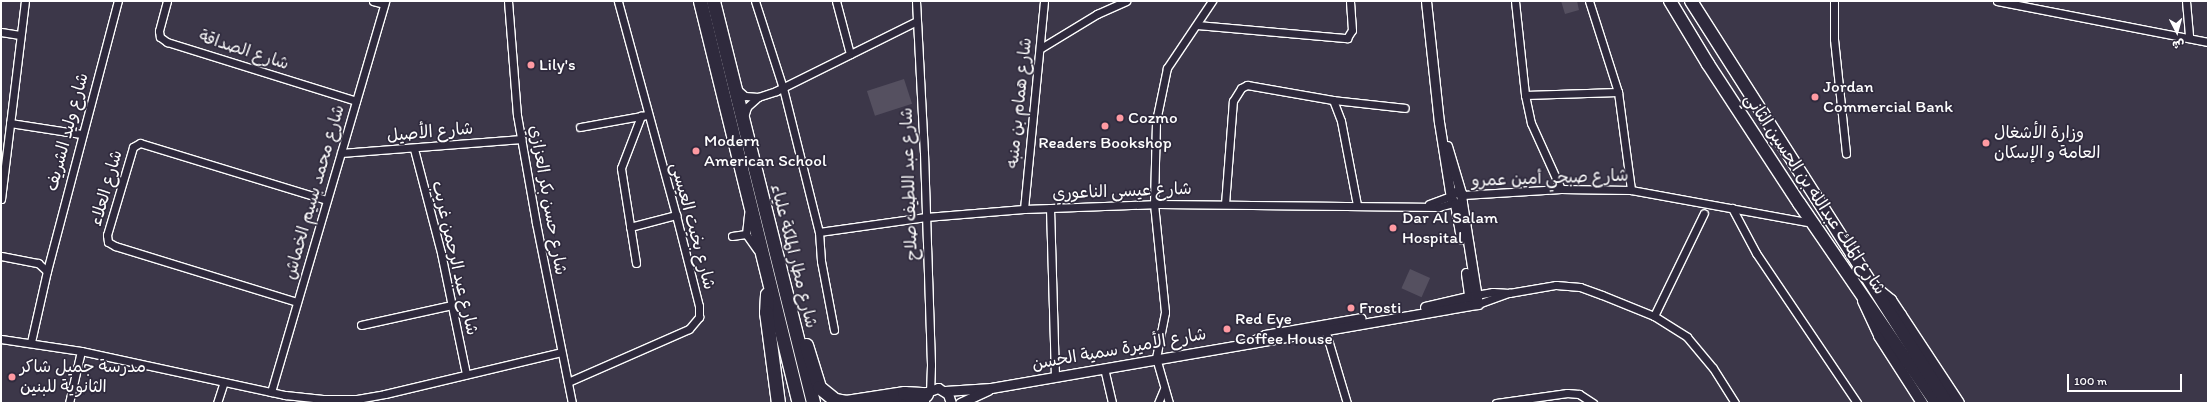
<!DOCTYPE html>
<meta charset="utf-8">
<style>
body{margin:0}
#map{position:relative;width:2209px;height:404px;overflow:hidden;background:#3c3749;font-family:Itim,"Playpen Sans Arabic",sans-serif}
div>[style]{position:absolute}
[style*='--x']{left:calc(var(--x)*1px);top:calc(var(--y)*1px);width:calc(var(--w)*1px);rotate:calc(var(--a)*1deg)}
.green>*{inset:0;background:#555060;transform-origin:0 0}
.roads{filter:drop-shadow(1px 0 #fff) drop-shadow(-1px 0 #fff) drop-shadow(0 1px #fff) drop-shadow(0 -1px #fff)}
.minor>*{height:7px;margin:-3.5px;padding:0 3.5px;transform-origin:3.5px;border-radius:3.5px;background:#2f2a3d}
.tertiary>*{height:9px;margin:-4.5px;padding:0 4.5px;transform-origin:4.5px;border-radius:4.5px;background:#2f2a3d}
.secondary>*{height:10px;margin:-5px;padding:0 5px;transform-origin:5px;border-radius:5px;background:#2f2a3d}
.trunk>*{height:12px;margin:-6px;padding:0 6px;transform-origin:6px;border-radius:6px;background:#2f2a3d}
.motorway>*{height:13px;margin:-6.5px;padding:0 6.5px;transform-origin:6.5px;border-radius:6.5px;background:#2f2a3d}
.dots>*{width:11px;height:11px;translate:-50% -50%;box-sizing:border-box;border:2px solid #2f2a3d;border-radius:50%}
span{translate:-50% -50%;white-space:nowrap;text-align:center;line-height:1.15;-webkit-text-stroke:3.5px #2f2a3d;paint-order:stroke}
.street-label{font-size:17px;color:#fff}
.poi-label{font-size:17px;color:#fff}
.left{translate:0 -50%;text-align:left}
.frame{position:absolute;inset:0;border:2px solid #fff;pointer-events:none}
.north{position:absolute;left:2157px;top:12px;width:40px;height:40px;-webkit-text-stroke:3px #2f2a3d;paint-order:stroke;rotate:174deg;font-size:11px;font-weight:700;line-height:16px;text-align:center;color:#fff}
.north::after{content:'';display:block;margin:auto;width:14px;height:18px;background:#fff;clip-path:polygon(50% 0,100% 100%,50% 72%,0 100%)}
.scale{position:absolute;left:2067px;top:374px;width:115px;height:18px;box-sizing:border-box;border:2px solid #fff;border-top:0;padding-left:5px;font-size:12px;line-height:14px;white-space:nowrap;color:#fff;-webkit-text-stroke:3px #2f2a3d;paint-order:stroke}
</style>
<div id="map">
<div class="green">
<div style="clip-path:polygon(1561px 1px,1577px 1px,1579px 10px,1565px 14px)"></div>
<div style="left:904px;top:79px;width:26px;height:39px;rotate:72deg"></div>
<div style="left:1410px;top:269px;width:22px;height:21px;rotate:24deg"></div>
</div>
<div class="roads">
<div class="minor">
<div style="--x:167;--y:1;--w:31;--a:105"></div>
<div style="--x:159;--y:31;--w:6;--a:81"></div>
<div style="--x:160;--y:37;--w:9;--a:36"></div>
<div style="--x:167;--y:42;--w:198;--a:17.3"></div>
<div style="--x:373;--y:1;--w:11;--a:15"></div>
<div style="--x:508;--y:1;--w:114;--a:85.5"></div>
<div style="--x:517;--y:115;--w:110;--a:80"></div>
<div style="--x:536;--y:223;--w:184;--a:78.7"></div>
<div style="--x:755;--y:1;--w:91;--a:72.2"></div>
<div style="--x:783;--y:88;--w:148;--a:76"></div>
<div style="--x:819;--y:232;--w:29;--a:86"></div>
<div style="--x:821;--y:261;--w:70;--a:79.3"></div>
<div style="--x:836;--y:1;--w:55;--a:75.2"></div>
<div style="--x:916;--y:1;--w:152;--a:87"></div>
<div style="--x:924;--y:153;--w:212;--a:88.1"></div>
<div style="--x:931;--y:365;--w:25;--a:92"></div>
<div style="--x:1515;--y:1;--w:95;--a:83.9"></div>
<div style="--x:1525;--y:95;--w:93;--a:-1.8"></div>
<div style="--x:1589;--y:1;--w:96;--a:72.3"></div>
<div style="--x:1618;--y:92;--w:99;--a:82.4"></div>
<div style="--x:1834;--y:1;--w:38;--a:90"></div>
<div style="--x:1834;--y:39;--w:115;--a:84"></div>
<div style="--x:1997;--y:1;--w:215;--a:11"></div>
<div style="--x:2186;--y:1;--w:37;--a:85"></div>
<div style="--x:1197;--y:25;--w:151;--a:5"></div>
<div style="--x:1347;--y:38;--w:9;--a:-58"></div>
<div style="--x:1352;--y:30;--w:29;--a:-94"></div>
<div style="--x:1;--y:32;--w:19;--a:9"></div>
<div style="--x:1041;--y:48;--w:66;--a:-31.3"></div>
<div style="--x:1097;--y:14;--w:32;--a:-24"></div>
<div style="--x:736;--y:88;--w:12;--a:42"></div>
<div style="--x:745;--y:96;--w:13;--a:4"></div>
<div style="--x:758;--y:97;--w:19;--a:-18"></div>
<div style="--x:776;--y:91;--w:157;--a:-26.4"></div>
<div style="--x:1525;--y:95;--w:29;--a:78"></div>
<div style="--x:1531;--y:123;--w:72;--a:65.6"></div>
<div style="--x:1333;--y:100;--w:72;--a:6.3"></div>
<div style="--x:744;--y:117;--w:10;--a:-73"></div>
<div style="--x:747;--y:107;--w:15;--a:-42"></div>
<div style="--x:10;--y:123;--w:72;--a:8.8"></div>
<div style="--x:580;--y:127;--w:62;--a:-10.2"></div>
<div style="--x:414;--y:149;--w:107;--a:75.4"></div>
<div style="--x:441;--y:253;--w:124;--a:78.3"></div>
<div style="--x:341;--y:153;--w:181;--a:-4.4"></div>
<div style="--x:1463;--y:195;--w:98;--a:-3.5"></div>
<div style="--x:1561;--y:189;--w:70;--a:0.8"></div>
<div style="--x:1631;--y:190;--w:185;--a:10.3"></div>
<div style="--x:1;--y:199;--w:199;--a:-83.1"></div>
<div style="--x:1225;--y:204;--w:103;--a:-85.6"></div>
<div style="--x:1233;--y:101;--w:15;--a:-58"></div>
<div style="--x:1241;--y:88;--w:7;--a:-27"></div>
<div style="--x:1247;--y:85;--w:87;--a:9.9"></div>
<div style="--x:1333;--y:100;--w:22;--a:69"></div>
<div style="--x:1341;--y:121;--w:86;--a:79.2"></div>
<div style="--x:1429;--y:204;--w:23;--a:-20"></div>
<div style="--x:1050;--y:208;--w:169;--a:88.3"></div>
<div style="--x:1732;--y:208;--w:51;--a:61.9"></div>
<div style="--x:1756;--y:253;--w:181;--a:56"></div>
<div style="--x:1024;--y:209;--w:209;--a:-84.5"></div>
<div style="--x:630;--y:227;--w:48;--a:-14.6"></div>
<div style="--x:819;--y:232;--w:108;--a:-8"></div>
<div style="--x:926;--y:217;--w:98;--a:-4.7"></div>
<div style="--x:1024;--y:209;--w:135;--a:-2.1"></div>
<div style="--x:1159;--y:204;--w:280;--a:0.6"></div>
<div style="--x:1439;--y:207;--w:15;--a:-16"></div>
<div style="--x:746;--y:234;--w:19;--a:55"></div>
<div style="--x:746;--y:234;--w:20;--a:-84"></div>
<div style="--x:732;--y:236;--w:14;--a:-8"></div>
<div style="--x:1;--y:256;--w:38;--a:11"></div>
<div style="--x:38;--y:263;--w:12;--a:42"></div>
<div style="--x:47;--y:271;--w:73;--a:102.7"></div>
<div style="--x:636;--y:263;--w:96;--a:-99"></div>
<div style="--x:621;--y:168;--w:56;--a:-69"></div>
<div style="--x:641;--y:116;--w:6;--a:-9"></div>
<div style="--x:47;--y:271;--w:279;--a:-75.3"></div>
<div style="--x:1476;--y:295;--w:17;--a:-10"></div>
<div style="--x:1493;--y:292;--w:16;--a:4"></div>
<div style="--x:297;--y:302;--w:190;--a:-162.9"></div>
<div style="--x:115;--y:246;--w:8;--a:-150"></div>
<div style="--x:108;--y:242;--w:7;--a:-98"></div>
<div style="--x:107;--y:235;--w:92;--a:-73.5"></div>
<div style="--x:133;--y:147;--w:8;--a:-30"></div>
<div style="--x:140;--y:143;--w:195;--a:17"></div>
<div style="--x:1478;--y:304;--w:33;--a:-20"></div>
<div style="--x:1509;--y:293;--w:48;--a:-9.7"></div>
<div style="--x:1556;--y:285;--w:24;--a:5"></div>
<div style="--x:1580;--y:287;--w:23;--a:20"></div>
<div style="--x:1602;--y:295;--w:56;--a:22"></div>
<div style="--x:1654;--y:316;--w:39;--a:32"></div>
<div style="--x:1687;--y:337;--w:40;--a:50"></div>
<div style="--x:1713;--y:368;--w:41;--a:57.8"></div>
<div style="--x:1654;--y:316;--w:114;--a:-64.1"></div>
<div style="--x:361;--y:325;--w:93;--a:-12.4"></div>
<div style="--x:1324;--y:326;--w:80;--a:73.4"></div>
<div style="--x:1;--y:339;--w:81;--a:8.5"></div>
<div style="--x:81;--y:351;--w:209;--a:12.2"></div>
<div style="--x:285;--y:395;--w:38;--a:6"></div>
<div style="--x:323;--y:399;--w:34;--a:0"></div>
<div style="--x:357;--y:399;--w:28;--a:-10"></div>
<div style="--x:385;--y:394;--w:181;--a:-13.4"></div>
<div style="--x:1104;--y:368;--w:36;--a:77"></div>
<div style="--x:568;--y:382;--w:132;--a:-23.7"></div>
<div style="--x:689;--y:329;--w:16;--a:-50"></div>
<div style="--x:699;--y:317;--w:11;--a:-90"></div>
<div style="--x:699;--y:306;--w:94;--a:-104.2"></div>
<div style="--x:676;--y:215;--w:222;--a:-105.2"></div>
<div style="--x:271;--y:392;--w:407;--a:-73.7"></div>
<div style="--x:69;--y:403;--w:53;--a:-77"></div>
<div style="--x:217;--y:403;--w:22;--a:-72"></div>
<div style="--x:1158;--y:403;--w:15;--a:-67"></div>
<div style="--x:1169;--y:403;--w:47;--a:-106.1"></div>
<div style="--x:1156;--y:358;--w:47;--a:-78.9"></div>
<div style="--x:1165;--y:312;--w:109;--a:-95.8"></div>
<div style="--x:1154;--y:204;--w:83;--a:-88.6"></div>
<div style="--x:1156;--y:121;--w:54;--a:-78.3"></div>
<div style="--x:1167;--y:68;--w:81;--a:-56.1"></div>
<div style="--x:1496;--y:403;--w:72;--a:-8"></div>
<div style="--x:1567;--y:393;--w:12;--a:5"></div>
<div style="--x:1579;--y:394;--w:17;--a:33"></div>
</div>
<div class="tertiary">
<div style="--x:1426;--y:1;--w:122;--a:83.9"></div>
<div style="--x:1439;--y:122;--w:77;--a:81"></div>
<div style="--x:1451;--y:198;--w:7;--a:56"></div>
<div style="--x:1455;--y:204;--w:7;--a:-8"></div>
<div style="--x:1462;--y:203;--w:10;--a:-96"></div>
<div style="--x:1461;--y:193;--w:5;--a:-169"></div>
<div style="--x:1456;--y:192;--w:4;--a:153"></div>
<div style="--x:1447;--y:146;--w:49;--a:73.4"></div>
<div style="--x:1455;--y:204;--w:35;--a:80"></div>
<div style="--x:1466;--y:273;--w:29;--a:82"></div>
<div style="--x:1425;--y:307;--w:52;--a:-13.2"></div>
<div style="--x:1255;--y:340;--w:11;--a:-27"></div>
<div style="--x:1265;--y:335;--w:97;--a:-10"></div>
<div style="--x:945;--y:391;--w:46;--a:-3.7"></div>
<div style="--x:991;--y:388;--w:494;--a:-9.8"></div>
<div style="--x:1478;--y:304;--w:102;--a:-99"></div>
<div style="--x:889;--y:403;--w:34;--a:-3"></div>
<div style="--x:923;--y:403;--w:12;--a:-70"></div>
<div style="--x:927;--y:392;--w:12;--a:-20"></div>
<div style="--x:938;--y:388;--w:12;--a:31"></div>
<div style="--x:948;--y:394;--w:9;--a:72"></div>
<div style="--x:960;--y:403;--w:31;--a:-25"></div>
</div>
<div class="secondary">
<div style="--x:1875;--y:287;--w:21;--a:39"></div>
<div style="--x:1891;--y:300;--w:18;--a:56"></div>
<div style="--x:1901;--y:315;--w:105;--a:56.6"></div>
<div style="--x:1863;--y:301;--w:38;--a:65"></div>
<div style="--x:1879;--y:336;--w:80;--a:57.3"></div>
</div>
<div class="trunk">
<div style="--x:1670;--y:1;--w:74;--a:58.9"></div>
<div style="--x:1708;--y:64;--w:166;--a:56.8"></div>
<div style="--x:1799;--y:203;--w:242;--a:55.6"></div>
<div style="--x:1691;--y:1;--w:477;--a:57.5"></div>
</div>
<div class="motorway">
<div style="--x:700;--y:1;--w:414;--a:76.2"></div>
<div style="--x:713;--y:1;--w:414;--a:76"></div>
<div style="--x:767;--y:294;--w:18;--a:93"></div>
<div style="--x:766;--y:312;--w:92;--a:82.5"></div>
<div style="--x:806;--y:345;--w:44;--a:72.8"></div>
<div style="--x:819;--y:387;--w:21;--a:39"></div>
<div style="--x:835;--y:400;--w:11;--a:10"></div>
<div style="--x:846;--y:402;--w:59;--a:-8.8"></div>
<div style="--x:904;--y:393;--w:22;--a:3"></div>
</div>
</div>
<div class="dots">
<div style="left:531px;top:65px;background:#ff9aa2"></div>
<div style="left:1815px;top:97px;background:#ff9aa2"></div>
<div style="left:1120px;top:118px;background:#ff9aa2"></div>
<div style="left:1105px;top:126px;background:#ff9aa2"></div>
<div style="left:1986px;top:143px;background:#ff9aa2"></div>
<div style="left:696px;top:151px;background:#ff9aa2"></div>
<div style="left:1393px;top:228px;background:#ff9aa2"></div>
<div style="left:1351px;top:308px;background:#ff9aa2"></div>
<div style="left:1227px;top:329px;background:#ff9aa2"></div>
<div style="left:12px;top:377px;background:#ff9aa2"></div>
</div>
<div class="street-label">
<span style="left:244px;top:50px;rotate:18deg">شارع الصداقة</span>
<span style="left:1019px;top:103px;rotate:-84deg">شارع همام بن منبه</span>
<span style="left:67px;top:132px;rotate:-75deg">شارع وليد الشريف</span>
<span style="left:430px;top:132px;rotate:-5deg">شارع الأصيل</span>
<span style="left:1550px;top:178px;rotate:-2deg">شارع صبحي أمين عمرو</span>
<span style="left:909px;top:184px;rotate:-92deg">شارع عبد اللطيف صلاح</span>
<span style="left:106px;top:188px;rotate:-74deg">شارع العلاء</span>
<span style="left:1122px;top:191px;rotate:-2deg">شارع عيسى الناعوري</span>
<span style="left:314px;top:192px;rotate:-74deg">شارع محمد بسيم الخماش</span>
<span style="left:1815px;top:194px;rotate:56deg">شارع الملك عبدالله بن الحسين الثاني</span>
<span style="left:548px;top:200px;rotate:80deg">شارع حسن بكر العزازي</span>
<span style="left:693px;top:226px;rotate:75deg">شارع بخيت العيسى</span>
<span style="left:794px;top:256px;rotate:76deg">شارع مطار الملكة علياء</span>
<span style="left:455px;top:258px;rotate:77deg">شارع عبد الرحمن غريب</span>
<span style="left:1119px;top:349px;rotate:-10deg">شارع الأميرة سمية الحسن</span>
</div>
<div class="poi-label">
<span class="left" style="left:539px;top:65px">Lily's</span>
<span class="left" style="left:1823px;top:97px">Jordan<br>Commercial Bank</span>
<span class="left" style="left:1128px;top:118px">Cozmo</span>
<span class="left" style="left:1994px;top:143px">وزارة الأشغال<br>العامة و الإسكان</span>
<span class="left" style="left:704px;top:151px">Modern<br>American School</span>
<span style="left:1105px;top:143px">Readers Bookshop</span>
<span class="left" style="left:1402px;top:228px">Dar Al Salam<br>Hospital</span>
<span class="left" style="left:1359px;top:308px">Frosti</span>
<span class="left" style="left:1235px;top:329px">Red Eye<br>Coffee House</span>
<span class="left" style="left:20px;top:377px">مدرسة جميل شاكر<br>الثانوية للبنين</span>
</div>
<div class="frame"></div>
<div class="north">ش</div>
<div class="scale">100 m</div>
</div>
